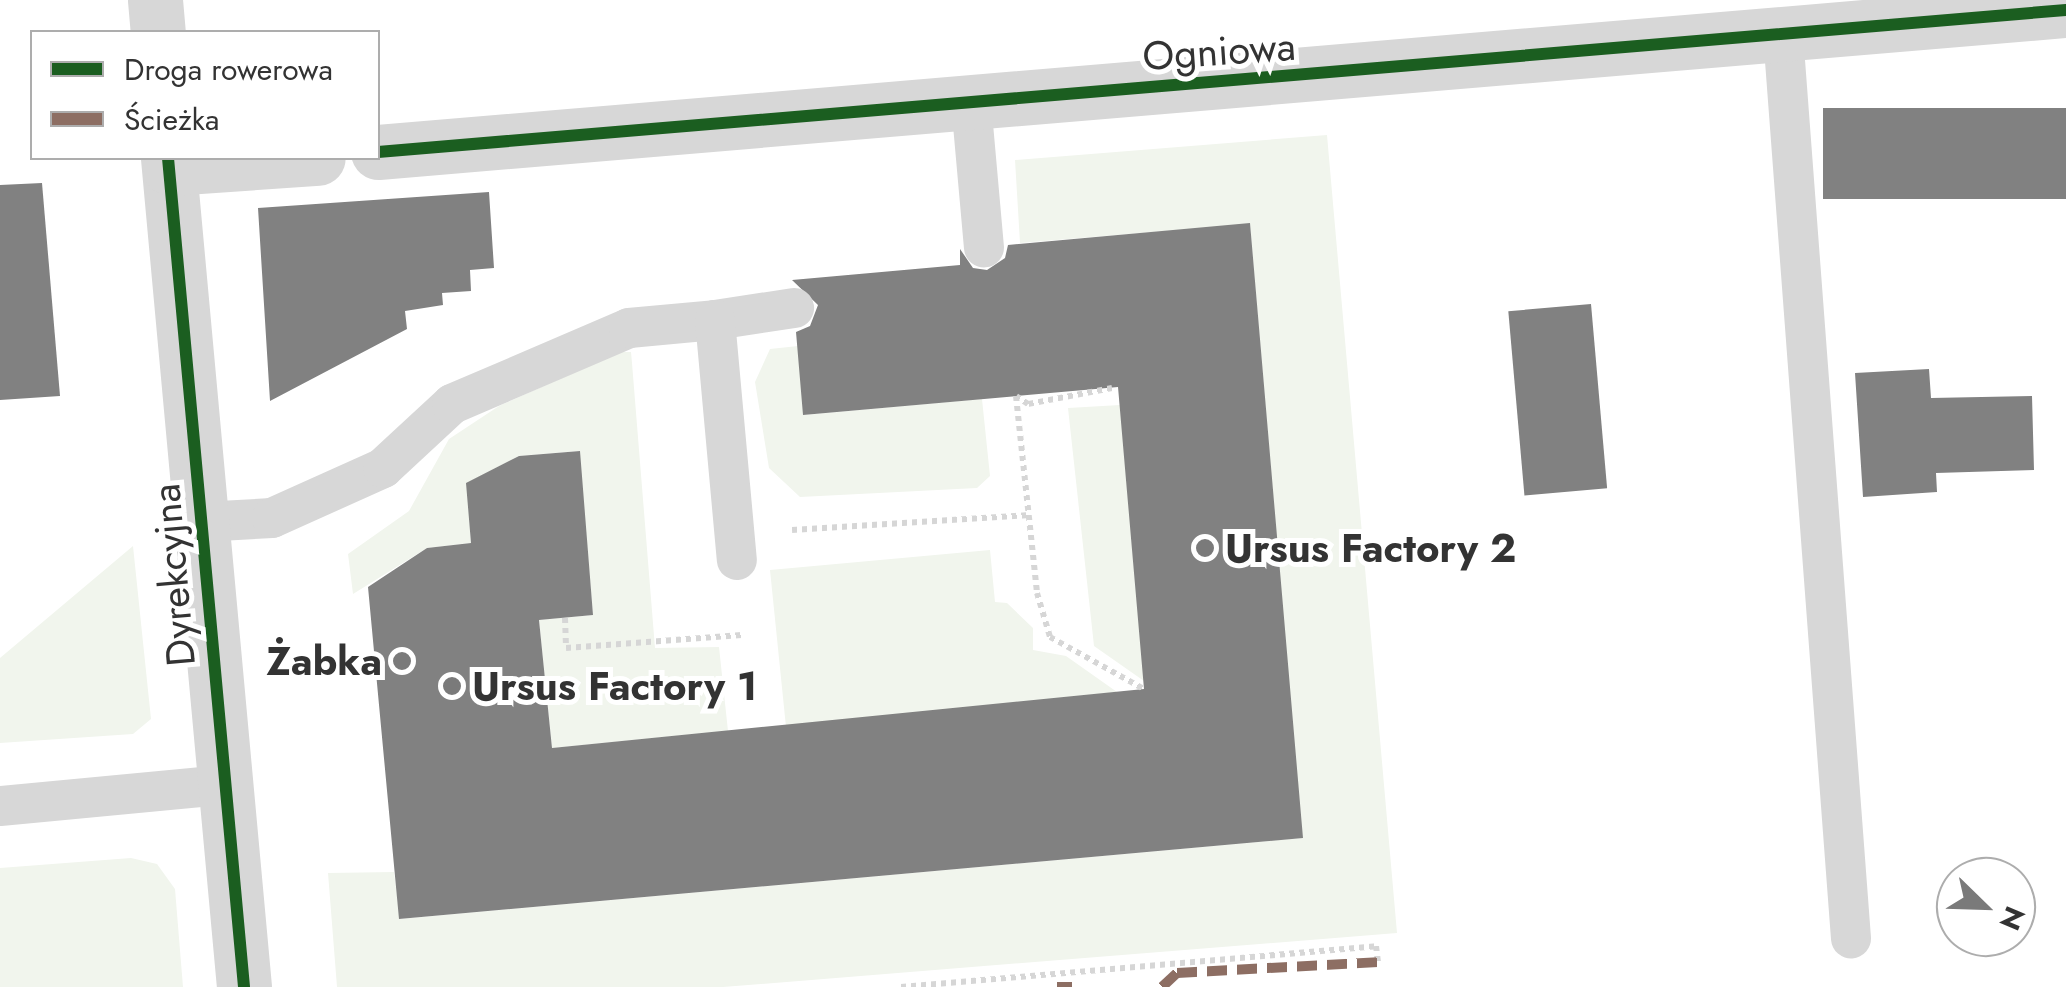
<!DOCTYPE html>
<meta charset="utf-8">
<style>
body{margin:0}
#map{position:relative;width:2066px;height:987px;overflow:hidden;background:#fff;font-family:Jost,sans-serif}
div>[style]{position:absolute}
[style*='--x']{left:calc(var(--x)*1px);top:calc(var(--y)*1px);width:calc(var(--w)*1px);rotate:calc(var(--a)*1deg)}
.green>*{inset:0;background:#f1f5ed}
.building>*{inset:0;background:#818181;transform-origin:0 0}
.path>*{height:6px;margin-top:-3px;transform-origin:0;background:repeating-linear-gradient(90deg,#d6d6d6 0 5px,transparent 0 10px)}
.service>*{height:40px;margin:-20px;padding:0 20px;transform-origin:20px;border-radius:20px;background:#d7d7d7}
.minor>*{height:55px;margin:-27.5px;padding:0 27.5px;transform-origin:27.5px;border-radius:27.5px;background:#d7d7d7}
.quiet>*{height:10px;margin-top:-5px;transform-origin:0;background:repeating-linear-gradient(90deg,#8d6e63 0 20px,transparent 0 30px)}
.cycleway>*{height:12px;margin:-6px;padding:0 6px;transform-origin:6px;border-radius:6px;background:#1b5e20}
.dots>*{width:28px;height:28px;translate:-50% -50%;box-sizing:border-box;border:5px solid #fff;border-radius:50%}
span{translate:-50% -50%;white-space:nowrap;text-align:center;line-height:1.15;-webkit-text-stroke:10px #fff;paint-order:stroke}
.street-label{font-size:40px;color:#333}
.poi-label{font-size:40px;color:#333;font-weight:700}
.left{translate:0 -50%;text-align:left}
.right{translate:-100% -50%;text-align:right}
.legend{position:absolute;left:30px;top:30px;width:350px;height:130px;box-sizing:border-box;background:#fff;border:2px solid #adadad;margin:0;padding:12px 18px;list-style:none;font-size:30px;color:#333}
.legend li{display:flex;align-items:center;gap:20px;height:50px}
.legend b{width:50px;border:2px solid #adadad}
.north{position:absolute;left:1936px;top:857px;width:100px;height:100px;box-sizing:border-box;background:#fff;border:2px solid #adadad;border-radius:50%;rotate:113deg;font-size:28px;font-weight:700;line-height:40px;text-align:center;color:#333}
.north::after{content:'';display:block;margin:auto;width:35px;height:45px;background:#7a7a7a;clip-path:polygon(50% 0,100% 100%,50% 72%,0 100%)}
</style>
<div id="map">
<div class="green">
<div style="clip-path:polygon(1327px 135px,1397px 933px,723px 987px,337px 987px,328px 873px,394px 872px,400px 919px,1302px 838px,1250px 224px,1020px 243px,1015px 160px)"></div>
<div style="clip-path:polygon(798px 346px,804px 415px,982px 399px,990px 476px,977px 488px,800px 497px,769px 468px,755px 382px,770px 349px)"></div>
<div style="clip-path:polygon(620px 352px,631px 352px,632px 363px,655px 648px,719px 647px,728px 731px,552px 748px,539px 620px,593px 615px,579px 451px,519px 456px,467px 483px,471px 543px,427px 548px,353px 594px,348px 554px,409px 511px,449px 439px,499px 406px)"></div>
<div style="clip-path:polygon(1120px 405px,1144px 681px,1094px 646px,1068px 408px)"></div>
<div style="clip-path:polygon(133px 546px,151px 719px,133px 734px,0 743px,0 658px)"></div>
<div style="clip-path:polygon(990px 550px,995px 602px,1007px 603px,1033px 628px,1033px 650px,1066px 656px,1117px 692px,786px 727px,770px 570px)"></div>
<div style="clip-path:polygon(131px 858px,157px 864px,175px 889px,183px 987px,0 987px,0 868px)"></div>
</div>
<div class="building">
<div style="left:2066px;top:108px;width:91px;height:243px;rotate:90deg"></div>
<div style="clip-path:polygon(42px 183px,60px 396px,0 400px,0 185px)"></div>
<div style="clip-path:polygon(489px 192px,494px 268px,470px 270px,471px 291px,442px 293px,443px 305px,405px 311px,407px 329px,270px 401px,258px 208px)"></div>
<div style="clip-path:polygon(1250px 223px,1303px 838px,399px 919px,368px 587px,427px 548px,471px 543px,466px 483px,519px 456px,580px 451px,593px 615px,539px 620px,552px 748px,1144px 689px,1118px 387px,803px 415px,796px 332px,810px 326px,818px 305px,792px 280px,960px 265px,960px 249px,973px 268px,987px 270px,1005px 258px,1008px 245px)"></div>
<div style="left:1591px;top:304px;width:185px;height:83px;rotate:85deg"></div>
<div style="clip-path:polygon(1929px 369px,1931px 398px,2032px 396px,2034px 470px,1936px 473px,1937px 492px,1863px 497px,1855px 373px)"></div>
</div>
<div class="path">
<div style="--x:1112;--y:388;--w:86;--a:169.2"></div>
<div style="--x:1028;--y:404;--w:14;--a:-146"></div>
<div style="--x:1016;--y:396;--w:198;--a:83.9"></div>
<div style="--x:1037;--y:593;--w:46;--a:73.5"></div>
<div style="--x:1050;--y:637;--w:107;--a:29"></div>
<div style="--x:792;--y:530;--w:238;--a:-3.6"></div>
<div style="--x:565;--y:618;--w:30;--a:88"></div>
<div style="--x:566;--y:648;--w:176;--a:-4.2"></div>
<div style="--x:901;--y:987;--w:477;--a:-4.9"></div>
<div style="--x:1376;--y:946;--w:16;--a:83"></div>
</div>
<div class="service">
<div style="--x:1783;--y:34;--w:907;--a:85.7"></div>
<div style="--x:971;--y:102;--w:146;--a:84.9"></div>
<div style="--x:715;--y:320;--w:80;--a:-8.6"></div>
<div style="--x:201;--y:522;--w:71;--a:-3.2"></div>
<div style="--x:272;--y:518;--w:122;--a:-24.2"></div>
<div style="--x:383;--y:468;--w:94;--a:-42.8"></div>
<div style="--x:452;--y:404;--w:193;--a:-23.2"></div>
<div style="--x:629;--y:328;--w:86;--a:-5.3"></div>
<div style="--x:715;--y:320;--w:241;--a:84.8"></div>
<div style="--x:0;--y:806;--w:225;--a:-5.4"></div>
</div>
<div class="minor">
<div style="--x:155;--y:0;--w:32;--a:85"></div>
<div style="--x:378;--y:152;--w:1694;--a:-4.81"></div>
<div style="--x:168;--y:158;--w:832;--a:84.76"></div>
<div style="--x:170;--y:168;--w:148;--a:-3.9"></div>
</div>
<div class="quiet">
<div style="--x:1057;--y:987;--w:15;--a:0"></div>
<div style="--x:1162;--y:987;--w:21;--a:-43"></div>
<div style="--x:1177;--y:973;--w:201;--a:-3.1"></div>
</div>
<div class="cycleway">
<div style="--x:378;--y:152;--w:1694;--a:-4.81"></div>
<div style="--x:168;--y:158;--w:832;--a:84.76"></div>
</div>
<div class="dots">
<div style="left:1205px;top:548px;background:#7a7a7a"></div>
<div style="left:402px;top:661px;background:#7a7a7a"></div>
<div style="left:452px;top:686px;background:#7a7a7a"></div>
</div>
<div class="street-label">
<span style="left:1219px;top:51px;rotate:-4deg">Ogniowa</span>
<span style="left:173px;top:575px;rotate:-95deg">Dyrekcyjna</span>
</div>
<div class="poi-label">
<span class="left" style="left:1225px;top:548px">Ursus Factory 2</span>
<span class="right" style="left:382px;top:661px">Żabka</span>
<span class="left" style="left:472px;top:686px">Ursus Factory 1</span>
</div>
<ul class="legend">
<li><b style="height:12px;background:#1b5e20"></b>Droga rowerowa</li>
<li><b style="height:12px;background:#8d6e63"></b>Ścieżka</li>
</ul>
<div class="north">N</div>
</div>
